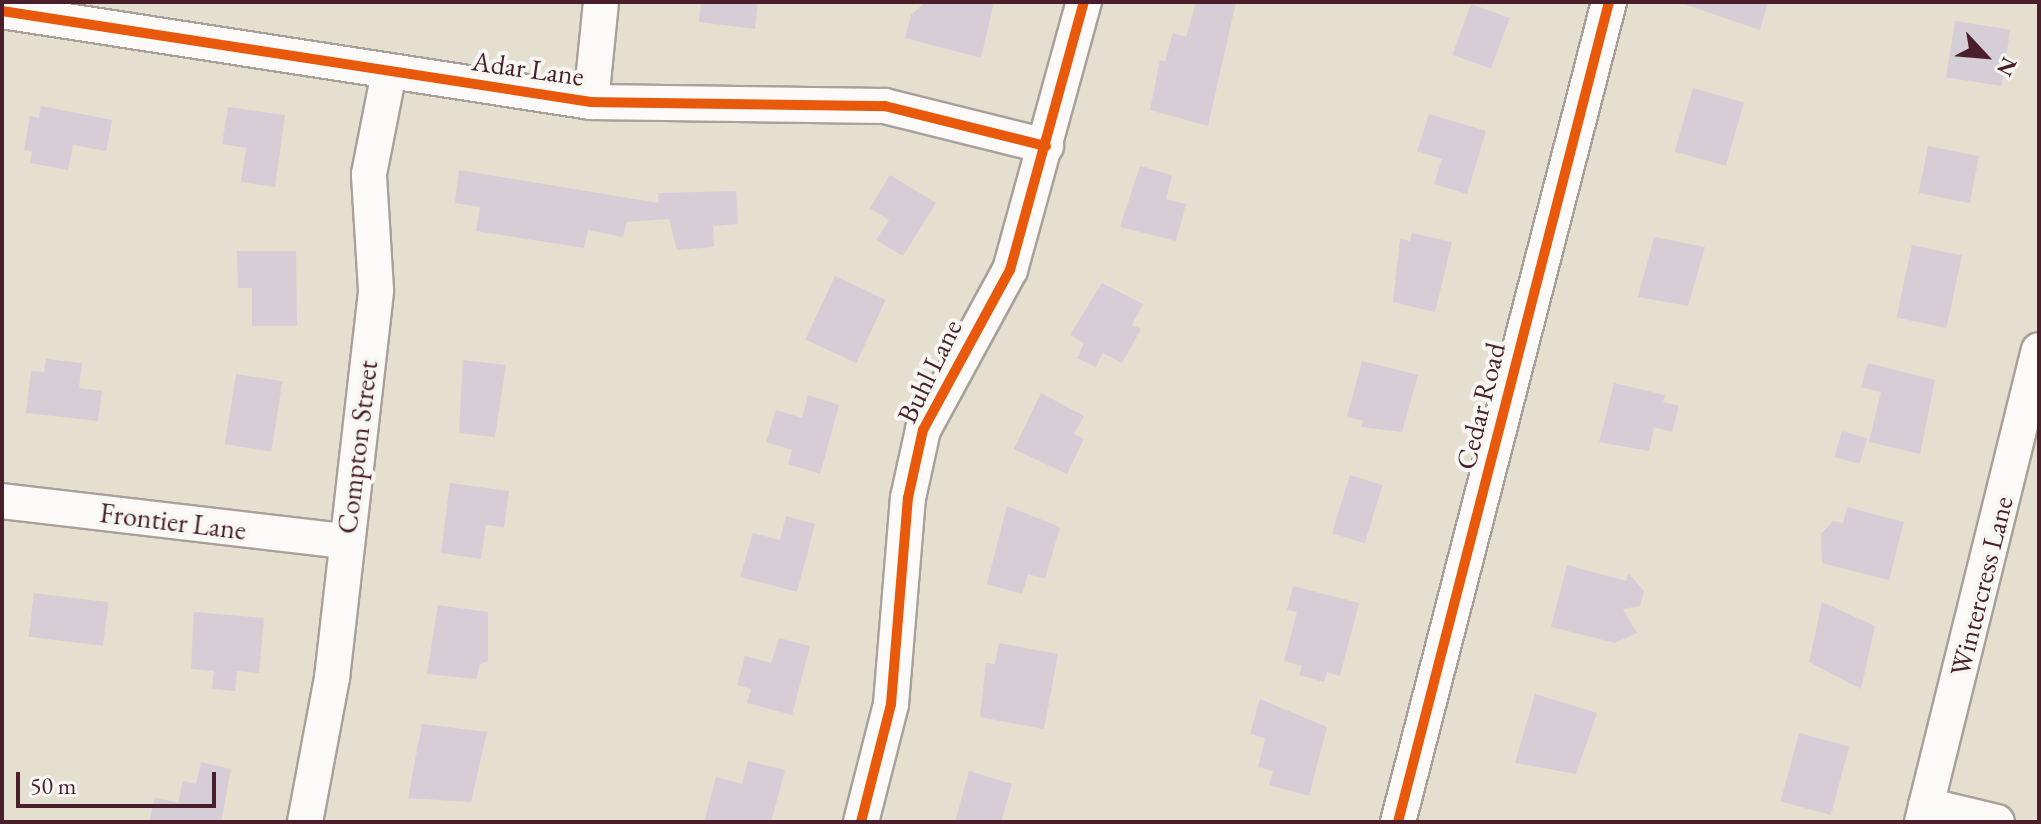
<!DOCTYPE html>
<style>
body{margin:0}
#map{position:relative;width:2041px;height:824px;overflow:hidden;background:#e4dfcf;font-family:"EB Garamond",serif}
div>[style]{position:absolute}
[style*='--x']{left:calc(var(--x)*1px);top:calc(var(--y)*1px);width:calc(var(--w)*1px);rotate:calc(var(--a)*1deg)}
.building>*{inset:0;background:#d6ced6;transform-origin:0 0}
.roads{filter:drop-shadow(2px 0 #a9a099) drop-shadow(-2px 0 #a9a099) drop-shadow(0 2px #a9a099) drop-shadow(0 -2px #a9a099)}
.minor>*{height:34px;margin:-17px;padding:0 17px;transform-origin:17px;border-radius:17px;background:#fbfaf8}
.cycleway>*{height:10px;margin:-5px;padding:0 5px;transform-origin:5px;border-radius:5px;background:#e8590c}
span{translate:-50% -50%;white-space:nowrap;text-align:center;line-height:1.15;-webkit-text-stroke:8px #f6f6f2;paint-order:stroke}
.street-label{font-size:28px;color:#4a1f2b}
.frame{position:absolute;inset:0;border:4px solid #4a1f2b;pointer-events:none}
.north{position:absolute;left:1945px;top:16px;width:80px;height:80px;-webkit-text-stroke:6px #f6f6f2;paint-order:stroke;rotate:116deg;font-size:22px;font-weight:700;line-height:32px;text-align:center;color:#4a1f2b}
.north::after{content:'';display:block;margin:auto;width:28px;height:36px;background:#4a1f2b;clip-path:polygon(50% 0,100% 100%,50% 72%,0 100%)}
.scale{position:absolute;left:16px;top:772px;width:200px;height:36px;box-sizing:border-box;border:4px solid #4a1f2b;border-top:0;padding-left:10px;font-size:24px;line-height:28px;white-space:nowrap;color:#4a1f2b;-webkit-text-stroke:6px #f6f6f2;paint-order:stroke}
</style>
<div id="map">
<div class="building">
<div style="clip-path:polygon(701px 2px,758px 2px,755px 29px,699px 22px)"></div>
<div style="clip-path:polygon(925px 2px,994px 2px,981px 58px,905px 38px,911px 15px)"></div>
<div style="clip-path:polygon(1196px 2px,1236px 2px,1208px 126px,1150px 110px,1160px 60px,1165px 61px,1173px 33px,1186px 37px)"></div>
<div style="clip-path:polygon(1678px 2px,1768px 2px,1760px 30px)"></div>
<div style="left:1471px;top:4px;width:41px;height:54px;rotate:20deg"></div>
<div style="left:1955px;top:21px;width:56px;height:57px;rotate:9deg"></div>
<div style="left:1693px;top:88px;width:53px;height:66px;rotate:16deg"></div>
<div style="clip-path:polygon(41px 106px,112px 120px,106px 151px,73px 145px,68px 170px,30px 163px,32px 151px,24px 150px,30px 116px,39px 118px)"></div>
<div style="clip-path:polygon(228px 107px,285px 115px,275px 187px,241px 182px,246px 148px,222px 144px)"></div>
<div style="clip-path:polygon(1429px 114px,1486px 131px,1467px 194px,1434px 184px,1442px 159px,1417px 151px)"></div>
<div style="left:1928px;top:146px;width:52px;height:48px;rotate:11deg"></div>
<div style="clip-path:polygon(1140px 166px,1172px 175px,1166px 199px,1186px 204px,1176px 241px,1120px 227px)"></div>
<div style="clip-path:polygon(459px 170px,659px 203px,658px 193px,736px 191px,738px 224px,713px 226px,714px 247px,677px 250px,669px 219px,627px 222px,623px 237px,588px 230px,584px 248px,476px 231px,480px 207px,455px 203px)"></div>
<div style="clip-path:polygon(890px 175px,936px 203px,903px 256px,876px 240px,889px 220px,870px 208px)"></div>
<div style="clip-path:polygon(1412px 233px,1452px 242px,1435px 312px,1393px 302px,1400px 239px,1410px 241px)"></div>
<div style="clip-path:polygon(1654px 237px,1705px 247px,1688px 306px,1638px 297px)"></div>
<div style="left:1912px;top:245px;width:51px;height:74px;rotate:12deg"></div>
<div style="clip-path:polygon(237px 251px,296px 251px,297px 326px,252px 326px,252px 288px,238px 288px)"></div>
<div style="left:835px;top:276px;width:56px;height:70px;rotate:25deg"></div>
<div style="clip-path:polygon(1102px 283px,1143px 304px,1132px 325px,1141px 329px,1122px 363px,1103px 353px,1096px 367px,1077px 358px,1084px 343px,1070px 335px)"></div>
<div style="clip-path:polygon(46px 359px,82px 363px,79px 388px,102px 391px,98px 421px,26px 413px,31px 371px,44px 372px)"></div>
<div style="clip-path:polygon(463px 360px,506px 365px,495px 437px,459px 433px)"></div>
<div style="clip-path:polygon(1362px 361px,1418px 375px,1402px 432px,1361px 427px,1363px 421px,1347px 417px)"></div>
<div style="clip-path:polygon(1868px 363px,1935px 380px,1920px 454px,1869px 442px,1881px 392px,1861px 387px)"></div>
<div style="left:236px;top:374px;width:47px;height:71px;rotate:9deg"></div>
<div style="clip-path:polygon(1614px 383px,1665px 395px,1663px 402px,1679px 406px,1672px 432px,1654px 427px,1649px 451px,1599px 442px)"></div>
<div style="clip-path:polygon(1041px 393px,1084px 416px,1074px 434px,1084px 439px,1067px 474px,1014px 449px)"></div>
<div style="clip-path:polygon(808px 395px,839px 405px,820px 474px,788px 464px,792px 450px,766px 442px,776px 410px,802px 418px)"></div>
<div style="left:1842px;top:431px;width:26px;height:27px;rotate:16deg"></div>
<div style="left:1350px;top:475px;width:34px;height:61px;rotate:17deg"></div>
<div style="clip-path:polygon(450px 483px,509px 491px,504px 527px,486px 525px,481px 559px,441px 553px)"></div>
<div style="clip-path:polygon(1007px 506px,1060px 527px,1045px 579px,1028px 574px,1022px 594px,987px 584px)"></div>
<div style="clip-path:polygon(1847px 507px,1904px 522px,1889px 580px,1822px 563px,1821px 534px,1833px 521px,1843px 523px)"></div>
<div style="clip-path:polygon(786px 516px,815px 524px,797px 592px,740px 577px,753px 533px,780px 540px)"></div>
<div style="clip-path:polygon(1567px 565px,1626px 581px,1628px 573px,1644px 591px,1640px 606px,1623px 609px,1637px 633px,1615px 643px,1551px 627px)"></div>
<div style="clip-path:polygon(1293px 586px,1359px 603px,1340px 676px,1327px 672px,1324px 682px,1299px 675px,1302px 666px,1284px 661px,1297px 612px,1287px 610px)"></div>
<div style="left:34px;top:593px;width:75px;height:44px;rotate:7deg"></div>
<div style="clip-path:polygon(1822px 602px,1875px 626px,1861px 689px,1809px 662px)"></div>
<div style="clip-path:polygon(438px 605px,488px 612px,488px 661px,479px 665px,477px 679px,427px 674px)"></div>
<div style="clip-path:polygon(194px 612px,264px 618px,259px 673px,237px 671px,235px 691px,212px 689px,214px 671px,191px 669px)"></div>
<div style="clip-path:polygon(779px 638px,810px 646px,792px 715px,747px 703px,751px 689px,737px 685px,745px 656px,771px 663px)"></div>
<div style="clip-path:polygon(999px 643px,1058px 654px,1044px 729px,980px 717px,986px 663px,995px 664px)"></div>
<div style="clip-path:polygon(1535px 694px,1597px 713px,1576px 774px,1515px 763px)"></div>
<div style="clip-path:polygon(1260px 699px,1327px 727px,1309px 796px,1269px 785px,1273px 771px,1258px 767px,1265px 738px,1250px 734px)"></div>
<div style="clip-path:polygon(422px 724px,487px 732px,471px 802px,408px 798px)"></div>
<div style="left:1799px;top:733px;width:52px;height:71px;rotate:15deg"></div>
<div style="clip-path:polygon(748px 761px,785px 770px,771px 822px,704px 822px,716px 777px,742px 784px)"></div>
<div style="clip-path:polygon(201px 762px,231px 769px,221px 822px,149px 822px,155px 797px,178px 803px,183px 781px,196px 784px)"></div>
<div style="clip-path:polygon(969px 771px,1012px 784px,1001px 822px,955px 822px)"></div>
</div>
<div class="roads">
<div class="minor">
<div style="--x:2;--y:11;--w:596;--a:8.78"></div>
<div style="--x:591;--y:102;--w:294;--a:0.8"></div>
<div style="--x:885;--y:106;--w:166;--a:14"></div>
<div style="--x:591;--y:102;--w:100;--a:-84.3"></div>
<div style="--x:2;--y:501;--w:345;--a:6.7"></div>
<div style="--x:1926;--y:805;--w:73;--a:13.5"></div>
<div style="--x:305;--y:822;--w:147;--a:-79.4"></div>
<div style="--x:332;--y:678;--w:390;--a:-83.5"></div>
<div style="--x:376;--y:290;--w:116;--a:-93.5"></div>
<div style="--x:369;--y:174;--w:104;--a:-78.9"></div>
<div style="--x:861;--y:822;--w:122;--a:-75.7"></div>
<div style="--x:891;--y:704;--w:207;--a:-85.3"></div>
<div style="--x:908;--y:498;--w:70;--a:-77.6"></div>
<div style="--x:923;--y:430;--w:182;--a:-61.5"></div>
<div style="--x:1010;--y:270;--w:278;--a:-74.6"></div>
<div style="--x:1398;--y:822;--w:847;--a:-75.57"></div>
<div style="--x:1922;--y:822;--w:486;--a:-76.1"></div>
</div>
</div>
<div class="cycleway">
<div style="--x:2;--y:11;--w:596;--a:8.78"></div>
<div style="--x:591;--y:102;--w:294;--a:0.8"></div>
<div style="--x:885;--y:106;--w:166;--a:14"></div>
<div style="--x:861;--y:822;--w:122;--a:-75.7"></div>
<div style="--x:891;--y:704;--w:207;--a:-85.3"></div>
<div style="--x:908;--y:498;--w:70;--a:-77.6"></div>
<div style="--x:923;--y:430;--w:182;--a:-61.5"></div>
<div style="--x:1010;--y:270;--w:278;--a:-74.6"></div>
<div style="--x:1398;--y:822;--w:847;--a:-75.57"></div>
</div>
<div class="street-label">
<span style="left:528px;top:68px;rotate:8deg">Adar Lane</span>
<span style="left:929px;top:371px;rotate:-64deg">Buhl Lane</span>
<span style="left:1480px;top:406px;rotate:-76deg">Cedar Road</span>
<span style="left:357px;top:447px;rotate:-83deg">Compton Street</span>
<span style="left:173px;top:521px;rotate:7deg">Frontier Lane</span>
<span style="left:1981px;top:586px;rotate:-76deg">Wintercress Lane</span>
</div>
<div class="frame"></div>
<div class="north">N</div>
<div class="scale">50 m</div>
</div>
